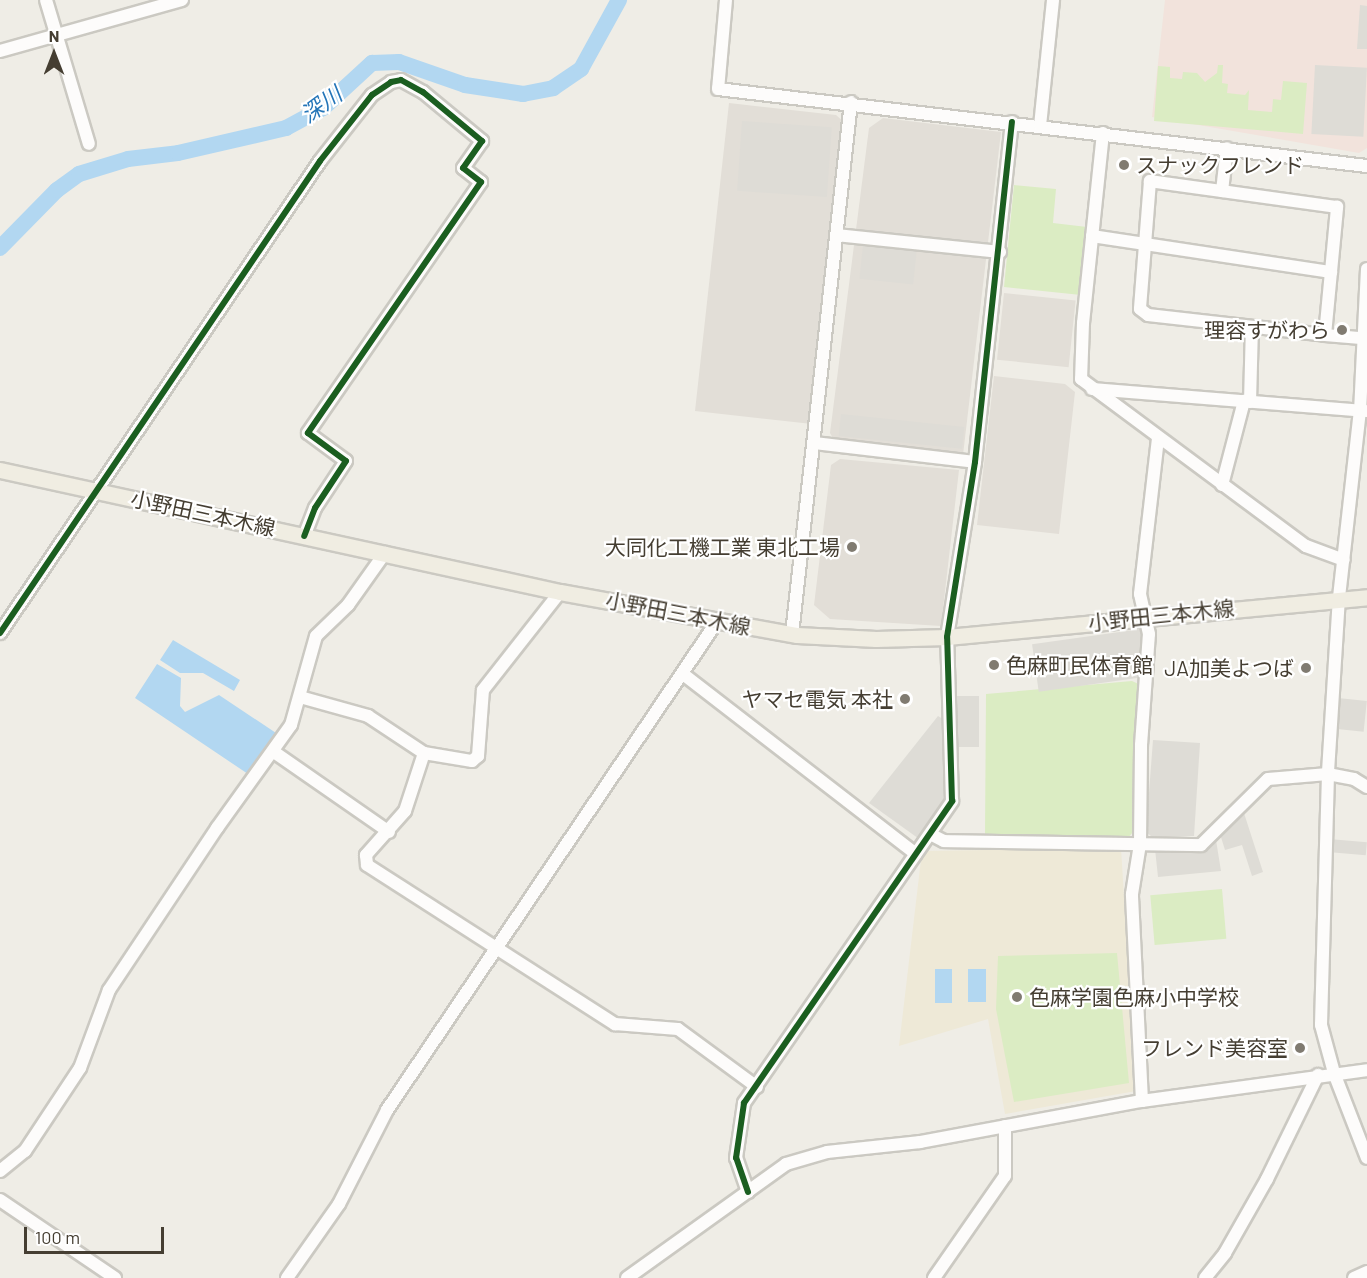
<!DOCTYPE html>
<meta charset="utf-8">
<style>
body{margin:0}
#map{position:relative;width:1367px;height:1278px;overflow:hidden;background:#efede6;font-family:Barlow,"Noto Sans JP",sans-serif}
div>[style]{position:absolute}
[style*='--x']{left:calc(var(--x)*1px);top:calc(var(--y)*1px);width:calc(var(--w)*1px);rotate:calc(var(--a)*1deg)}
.industrial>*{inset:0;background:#e2ded7;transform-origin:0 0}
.education>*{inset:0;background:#eee9d7}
.medical>*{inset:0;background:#f2e3dc}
.green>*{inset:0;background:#dbecc3;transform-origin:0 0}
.parking>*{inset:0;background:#dedcd6;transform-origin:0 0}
.water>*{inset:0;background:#b2d7f1;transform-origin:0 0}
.river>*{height:16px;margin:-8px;padding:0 8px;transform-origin:8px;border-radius:8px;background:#b2d7f1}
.roads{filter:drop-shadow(2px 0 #cbc9c2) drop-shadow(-2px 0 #cbc9c2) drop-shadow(0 2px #cbc9c2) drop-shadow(0 -2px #cbc9c2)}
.minor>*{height:12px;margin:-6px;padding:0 6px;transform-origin:6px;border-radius:6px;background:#fdfcfb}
.major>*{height:15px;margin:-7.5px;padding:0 7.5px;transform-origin:7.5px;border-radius:7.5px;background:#f0ede2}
.cycleway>*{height:6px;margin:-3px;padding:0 3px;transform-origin:3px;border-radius:3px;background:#1b5e20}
.dots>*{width:16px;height:16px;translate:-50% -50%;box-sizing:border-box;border:3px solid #fff;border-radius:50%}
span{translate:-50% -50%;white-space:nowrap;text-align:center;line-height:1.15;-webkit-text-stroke:4.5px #fff;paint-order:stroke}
.poi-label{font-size:21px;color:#453e32}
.left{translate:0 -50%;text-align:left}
.right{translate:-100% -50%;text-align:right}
.street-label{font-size:21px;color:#453e32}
.water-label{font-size:22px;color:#2475b8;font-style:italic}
.north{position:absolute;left:24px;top:24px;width:60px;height:60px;-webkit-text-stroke:4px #fff;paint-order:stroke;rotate:0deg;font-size:16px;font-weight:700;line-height:24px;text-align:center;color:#453e32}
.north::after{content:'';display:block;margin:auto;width:21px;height:27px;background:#453e32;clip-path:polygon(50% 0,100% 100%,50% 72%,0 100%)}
.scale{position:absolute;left:24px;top:1227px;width:140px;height:27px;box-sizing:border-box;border:3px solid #453e32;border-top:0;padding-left:8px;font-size:18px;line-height:21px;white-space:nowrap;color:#453e32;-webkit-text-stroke:4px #fff;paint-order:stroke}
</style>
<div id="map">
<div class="industrial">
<div style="clip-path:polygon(729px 103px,836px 115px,845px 123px,812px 424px,695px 411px)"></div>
<div style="clip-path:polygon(883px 118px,1001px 132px,963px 455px,834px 440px,830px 433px,869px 128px)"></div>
<div style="left:1004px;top:293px;width:72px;height:67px;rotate:6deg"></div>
<div style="clip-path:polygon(994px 376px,1065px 384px,1075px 392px,1059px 534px,977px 525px)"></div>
<div style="clip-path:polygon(840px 459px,959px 470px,941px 626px,830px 619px,814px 605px,831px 465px)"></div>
</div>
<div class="education">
<div style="clip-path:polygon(1121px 848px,1136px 1091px,1005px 1114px,988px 1019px,899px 1046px,922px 851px)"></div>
</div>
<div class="medical">
<div style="clip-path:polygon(1165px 0,1367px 0,1367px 148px,1359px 153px,1152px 117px)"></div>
</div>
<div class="green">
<div style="clip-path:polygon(1218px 65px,1223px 65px,1222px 83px,1228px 84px,1227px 93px,1245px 95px,1249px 90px,1248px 110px,1272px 112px,1273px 99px,1281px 100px,1283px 81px,1307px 83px,1303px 134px,1154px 121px,1158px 66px,1170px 67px,1170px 78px,1182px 79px,1183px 72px,1197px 73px,1205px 82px,1217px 73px)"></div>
<div style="clip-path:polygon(1014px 185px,1056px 189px,1053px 223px,1087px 227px,1081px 295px,1004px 287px)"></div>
<div style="clip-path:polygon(1132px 681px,1143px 686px,1133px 832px,1128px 838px,985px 836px,986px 694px)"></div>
<div style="left:1222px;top:889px;width:50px;height:72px;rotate:85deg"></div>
<div style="clip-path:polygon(1117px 953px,1129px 1083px,1014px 1102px,996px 1009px,998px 956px)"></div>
</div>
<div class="parking">
<div style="clip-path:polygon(1360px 5px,1367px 6px,1367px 49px,1357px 49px)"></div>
<div style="left:1315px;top:65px;width:52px;height:69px;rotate:3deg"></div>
<div style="left:742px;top:121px;width:90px;height:70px;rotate:4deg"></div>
<div style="left:863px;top:245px;width:54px;height:34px;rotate:6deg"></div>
<div style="left:841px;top:414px;width:124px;height:22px;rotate:6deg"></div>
<div style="left:1141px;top:629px;width:48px;height:110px;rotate:82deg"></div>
<div style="left:955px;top:696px;width:24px;height:51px"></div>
<div style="left:1338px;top:698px;width:29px;height:31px;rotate:6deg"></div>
<div style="clip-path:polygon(938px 716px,946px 721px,948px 792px,922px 841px,869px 803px)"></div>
<div style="clip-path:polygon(1153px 740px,1200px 743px,1194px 836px,1151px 836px,1146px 832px)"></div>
<div style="clip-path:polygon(1243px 810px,1263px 872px,1252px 876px,1242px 845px,1225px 850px,1220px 834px)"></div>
<div style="left:1329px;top:839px;width:38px;height:13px;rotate:5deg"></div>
<div style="clip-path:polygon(1216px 840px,1221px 871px,1158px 877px,1155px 849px,1198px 852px)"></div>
</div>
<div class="water">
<div style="clip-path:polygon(173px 640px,240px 680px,234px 691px,203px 673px,180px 673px,160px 660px)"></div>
<div style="clip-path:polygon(157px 664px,181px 678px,180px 706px,185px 712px,219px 695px,279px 735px,248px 774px,135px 698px)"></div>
<div style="left:935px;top:969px;width:17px;height:34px"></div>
<div style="left:968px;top:969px;width:18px;height:33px"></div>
</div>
<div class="river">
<div style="--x:0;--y:248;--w:81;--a:-45.5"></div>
<div style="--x:57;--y:190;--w:27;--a:-36"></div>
<div style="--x:79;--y:174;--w:51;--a:-17"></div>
<div style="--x:128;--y:159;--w:50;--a:-6.8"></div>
<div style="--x:178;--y:153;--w:111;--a:-13"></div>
<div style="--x:286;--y:128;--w:42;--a:-28.4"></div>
<div style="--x:323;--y:108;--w:67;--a:-42.6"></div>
<div style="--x:372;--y:63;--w:27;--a:-2"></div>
<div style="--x:399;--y:62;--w:70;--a:19.2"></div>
<div style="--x:465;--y:85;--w:59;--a:8.8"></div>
<div style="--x:523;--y:94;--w:31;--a:-11"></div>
<div style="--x:553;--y:88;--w:34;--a:-34"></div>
<div style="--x:581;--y:69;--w:79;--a:-61.2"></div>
</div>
<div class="roads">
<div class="minor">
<div style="--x:46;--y:0;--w:150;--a:73.4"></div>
<div style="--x:726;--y:0;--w:89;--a:95.1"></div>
<div style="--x:718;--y:89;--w:654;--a:6.77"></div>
<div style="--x:0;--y:51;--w:189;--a:-15.7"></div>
<div style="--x:1040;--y:126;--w:127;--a:-84.1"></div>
<div style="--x:1103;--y:133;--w:191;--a:96"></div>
<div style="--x:1083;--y:323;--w:56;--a:92"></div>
<div style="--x:1081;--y:379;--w:280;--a:36.6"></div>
<div style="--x:1306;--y:546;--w:40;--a:20.2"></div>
<div style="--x:1222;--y:191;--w:43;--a:-83.4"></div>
<div style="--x:836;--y:235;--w:165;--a:5.9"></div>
<div style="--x:1092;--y:236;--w:242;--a:8.6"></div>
<div style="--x:1367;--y:269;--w:141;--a:92.8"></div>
<div style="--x:1360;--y:410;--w:188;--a:96.4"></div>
<div style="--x:1339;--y:597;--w:177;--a:93.6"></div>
<div style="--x:1328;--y:774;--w:251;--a:91.6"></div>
<div style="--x:1321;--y:1025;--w:50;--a:74.8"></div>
<div style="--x:1334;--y:1073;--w:91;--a:68.8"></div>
<div style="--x:1325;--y:335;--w:129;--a:-84.6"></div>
<div style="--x:1337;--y:207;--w:189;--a:-172.1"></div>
<div style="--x:1150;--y:181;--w:128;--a:94.5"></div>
<div style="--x:1140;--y:309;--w:10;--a:37"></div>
<div style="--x:1148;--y:315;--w:178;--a:6.4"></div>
<div style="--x:1325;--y:335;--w:36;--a:5"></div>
<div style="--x:1092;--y:389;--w:276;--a:4.6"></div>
<div style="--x:1250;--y:402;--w:75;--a:-88.5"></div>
<div style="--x:814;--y:443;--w:162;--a:6.7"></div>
<div style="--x:1222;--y:485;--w:87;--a:-75.3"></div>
<div style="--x:0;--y:633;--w:570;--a:-55.86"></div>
<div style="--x:320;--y:161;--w:84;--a:-51.8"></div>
<div style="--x:372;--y:95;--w:23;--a:-34"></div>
<div style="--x:391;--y:82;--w:10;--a:-11"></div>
<div style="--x:401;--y:80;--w:25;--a:29"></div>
<div style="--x:423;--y:92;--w:77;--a:39.7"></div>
<div style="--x:482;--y:141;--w:33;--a:125"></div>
<div style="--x:463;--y:168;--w:23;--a:38"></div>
<div style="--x:481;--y:182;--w:305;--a:124.6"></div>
<div style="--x:308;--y:433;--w:47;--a:36.4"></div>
<div style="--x:346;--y:461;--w:56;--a:123.4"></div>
<div style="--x:315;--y:508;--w:30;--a:111"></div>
<div style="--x:792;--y:634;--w:535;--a:-83.67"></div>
<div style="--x:683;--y:674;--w:294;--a:37.7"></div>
<div style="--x:300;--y:697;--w:71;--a:15.6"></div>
<div style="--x:368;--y:716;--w:67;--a:33.5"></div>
<div style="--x:424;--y:753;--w:49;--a:9.5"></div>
<div style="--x:472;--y:761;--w:8;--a:-40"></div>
<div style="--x:478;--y:756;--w:66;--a:-85.7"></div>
<div style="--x:483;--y:690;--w:125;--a:-51.8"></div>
<div style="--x:274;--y:752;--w:140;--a:34.8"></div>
<div style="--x:424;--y:753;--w:61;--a:108.1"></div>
<div style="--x:405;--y:811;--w:59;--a:131.6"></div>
<div style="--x:366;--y:855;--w:10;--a:84"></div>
<div style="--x:367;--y:865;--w:295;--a:32.7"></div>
<div style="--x:615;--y:1024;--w:63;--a:4.5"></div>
<div style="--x:678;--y:1029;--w:98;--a:36.3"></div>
<div style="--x:932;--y:835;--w:13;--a:27"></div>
<div style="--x:944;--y:841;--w:257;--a:0.9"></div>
<div style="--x:1201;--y:845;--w:94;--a:-44.6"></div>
<div style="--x:1268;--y:779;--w:60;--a:-4.8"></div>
<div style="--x:1328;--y:774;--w:26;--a:11"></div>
<div style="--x:1354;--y:779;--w:15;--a:32"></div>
<div style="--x:1142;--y:1101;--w:207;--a:-92.8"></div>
<div style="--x:1132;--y:894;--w:51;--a:-80.9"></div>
<div style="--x:1140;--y:844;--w:99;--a:-89.4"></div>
<div style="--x:1141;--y:745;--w:111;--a:-85.9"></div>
<div style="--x:1149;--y:634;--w:41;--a:-102.7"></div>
<div style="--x:1140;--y:594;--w:156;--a:-83.4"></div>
<div style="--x:0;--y:1171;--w:32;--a:-39"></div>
<div style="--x:25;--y:1151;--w:100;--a:-56.5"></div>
<div style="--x:80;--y:1068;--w:83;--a:-69.6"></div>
<div style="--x:109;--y:990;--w:195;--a:-56.3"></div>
<div style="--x:217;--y:828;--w:127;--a:-54.3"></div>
<div style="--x:291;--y:725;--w:92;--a:-74.3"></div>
<div style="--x:316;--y:636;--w:45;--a:-44.1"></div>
<div style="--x:348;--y:605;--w:64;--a:-54.6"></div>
<div style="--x:748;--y:1192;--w:36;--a:-109"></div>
<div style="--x:736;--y:1158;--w:56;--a:-81.7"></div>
<div style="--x:744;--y:1103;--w:367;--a:-55.4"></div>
<div style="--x:952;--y:801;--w:164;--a:-91.7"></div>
<div style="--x:947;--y:637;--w:177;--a:-80.9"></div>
<div style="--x:975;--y:462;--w:342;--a:-83.8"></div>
<div style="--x:0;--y:1200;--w:139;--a:34.1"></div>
<div style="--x:287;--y:1278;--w:90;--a:-54.9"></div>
<div style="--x:339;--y:1204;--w:106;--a:-62.9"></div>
<div style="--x:387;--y:1110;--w:591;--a:-55.96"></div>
<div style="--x:627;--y:1278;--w:196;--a:-35.6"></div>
<div style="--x:786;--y:1164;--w:43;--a:-16.3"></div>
<div style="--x:827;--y:1152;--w:94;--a:-6.1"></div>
<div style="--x:920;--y:1142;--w:226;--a:-10.5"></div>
<div style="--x:1142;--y:1101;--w:227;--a:-7.8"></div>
<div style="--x:934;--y:1278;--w:124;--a:-55.2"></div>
<div style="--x:1005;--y:1176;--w:50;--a:-90"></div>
<div style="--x:1205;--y:1278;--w:32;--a:-51"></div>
<div style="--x:1225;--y:1253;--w:85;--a:-60.4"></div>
<div style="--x:1267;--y:1179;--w:116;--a:-63.9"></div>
<div style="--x:1354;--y:1278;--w:14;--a:-25"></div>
</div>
<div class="major">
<div style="--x:0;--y:470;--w:573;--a:12.29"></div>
<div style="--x:560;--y:592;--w:241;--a:10.3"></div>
<div style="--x:797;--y:635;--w:79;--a:2.9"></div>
<div style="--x:876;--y:639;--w:71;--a:-1.6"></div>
<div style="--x:947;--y:637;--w:422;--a:-5.4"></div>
</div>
</div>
<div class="cycleway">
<div style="--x:0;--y:633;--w:570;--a:-55.86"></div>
<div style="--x:320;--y:161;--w:84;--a:-51.8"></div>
<div style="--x:372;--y:95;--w:23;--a:-34"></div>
<div style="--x:391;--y:82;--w:10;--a:-11"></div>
<div style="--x:401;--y:80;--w:25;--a:29"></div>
<div style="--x:423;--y:92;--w:77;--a:39.7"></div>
<div style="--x:482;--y:141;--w:33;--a:125"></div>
<div style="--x:463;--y:168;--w:23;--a:38"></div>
<div style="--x:481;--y:182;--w:305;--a:124.6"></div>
<div style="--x:308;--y:433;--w:47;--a:36.4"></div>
<div style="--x:346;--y:461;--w:56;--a:123.4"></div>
<div style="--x:315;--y:508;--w:30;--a:111"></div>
<div style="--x:748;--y:1192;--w:36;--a:-109"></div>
<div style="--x:736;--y:1158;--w:56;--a:-81.7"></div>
<div style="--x:744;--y:1103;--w:367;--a:-55.4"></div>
<div style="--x:952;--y:801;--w:164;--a:-91.7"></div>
<div style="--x:947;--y:637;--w:177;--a:-80.9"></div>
<div style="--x:975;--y:462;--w:342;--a:-83.8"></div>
</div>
<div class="dots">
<div style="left:1124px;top:165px;background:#807b71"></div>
<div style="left:1342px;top:330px;background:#807b71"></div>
<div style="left:852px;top:547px;background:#807b71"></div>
<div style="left:994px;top:665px;background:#807b71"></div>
<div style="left:1306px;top:668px;background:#807b71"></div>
<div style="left:905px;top:699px;background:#807b71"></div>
<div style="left:1017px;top:997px;background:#807b71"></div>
<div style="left:1300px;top:1048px;background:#807b71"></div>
</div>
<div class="poi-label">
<span class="left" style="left:1136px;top:165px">スナックフレンド</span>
<span class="right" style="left:1330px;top:330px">理容すがわら</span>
<span class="right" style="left:840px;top:547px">大同化工機工業 東北工場</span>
<span class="left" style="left:1006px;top:665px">色麻町民体育館</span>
<span class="right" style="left:1294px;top:668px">JA加美よつば</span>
<span class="right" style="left:893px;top:699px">ヤマセ電気 本社</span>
<span class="left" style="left:1029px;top:997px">色麻学園色麻小中学校</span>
<span class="right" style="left:1288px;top:1048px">フレンド美容室</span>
</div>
<div class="street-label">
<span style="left:203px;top:513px;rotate:12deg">小野田三本木線</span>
<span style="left:678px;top:613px;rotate:11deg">小野田三本木線</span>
<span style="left:1161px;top:615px;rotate:-6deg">小野田三本木線</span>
</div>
<div class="water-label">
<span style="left:321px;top:104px;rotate:-36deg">深川</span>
</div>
<div class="north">N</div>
<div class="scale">100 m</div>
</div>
